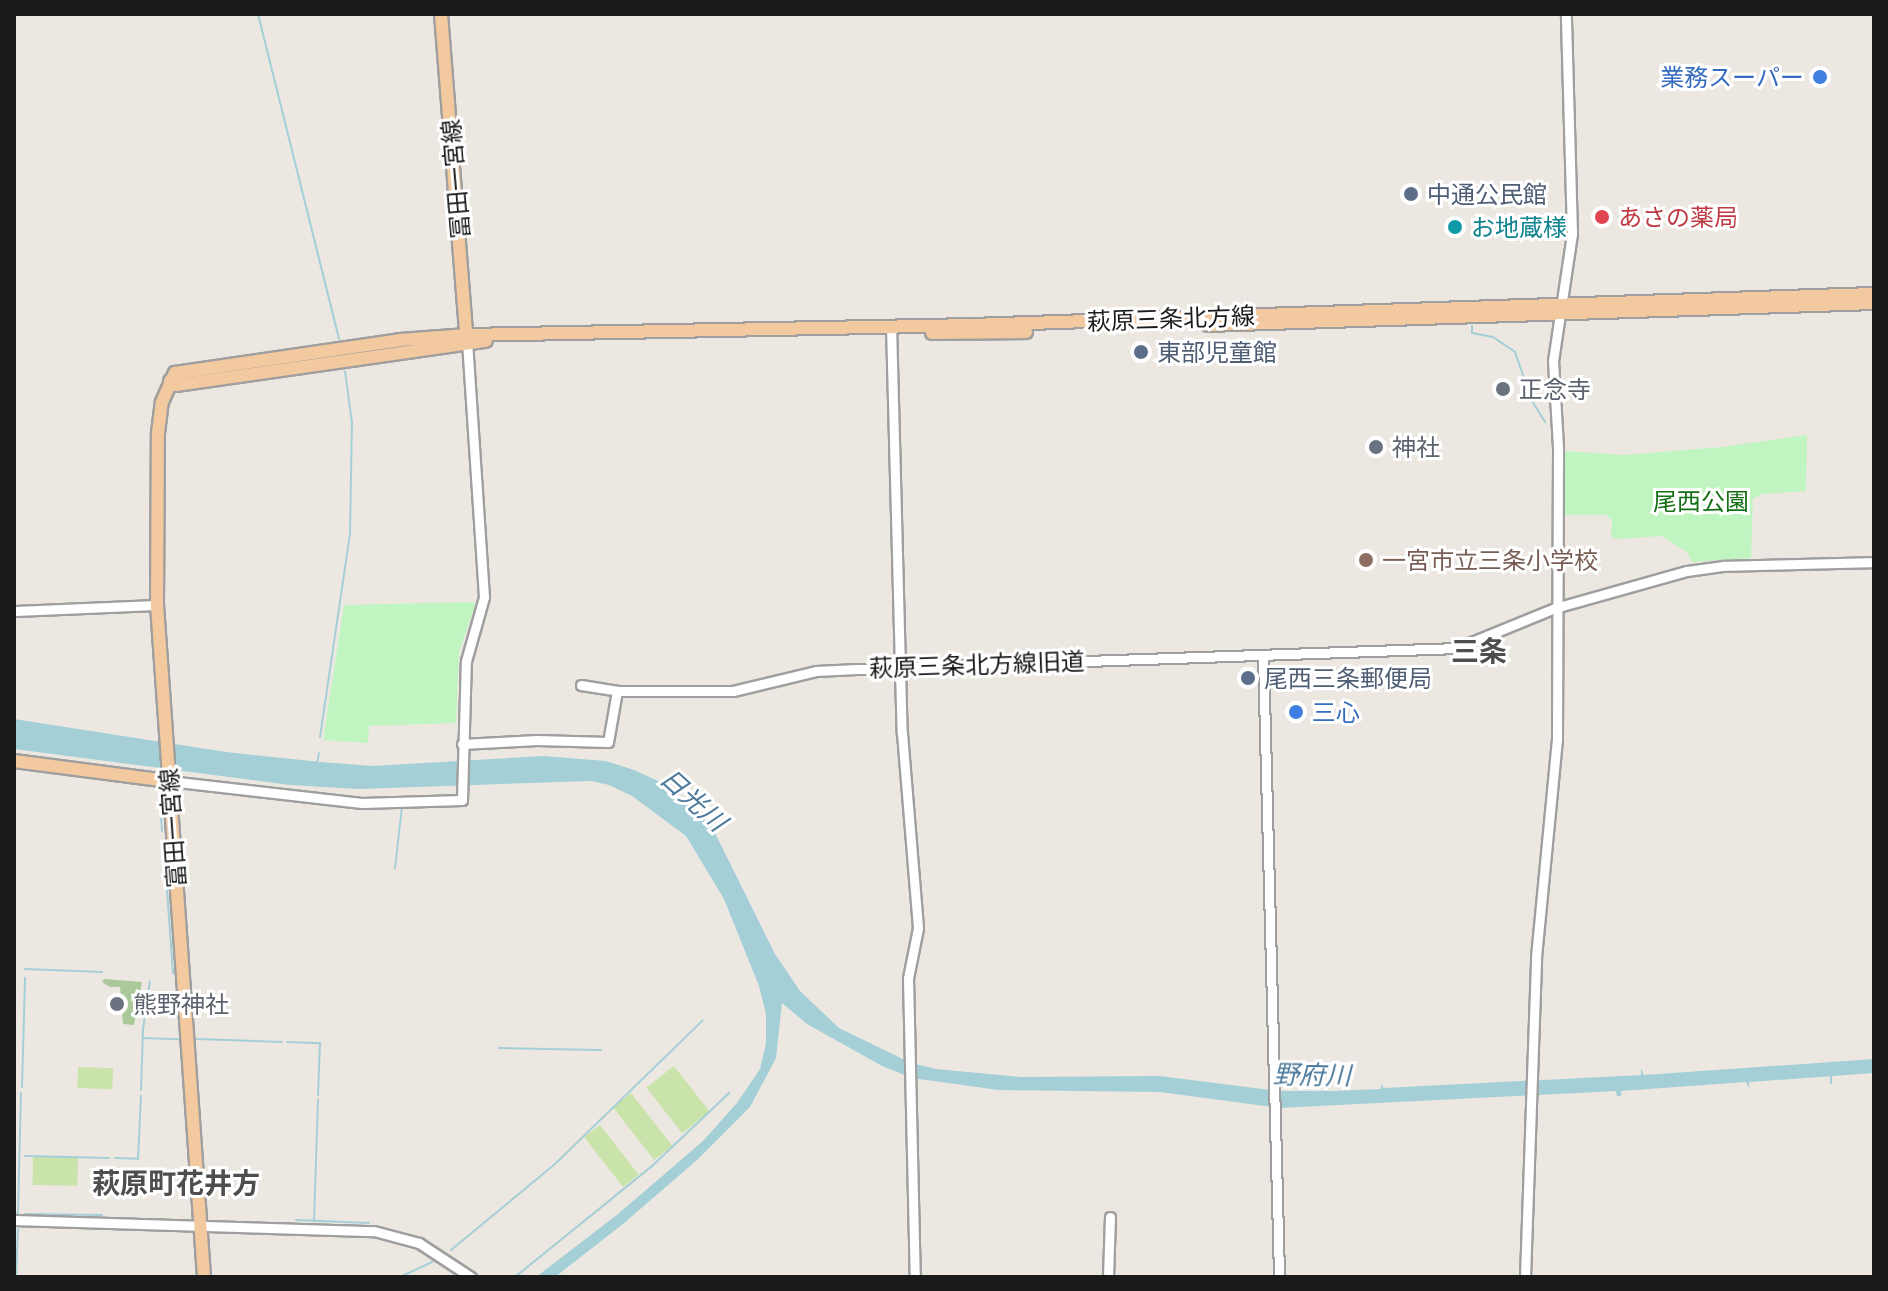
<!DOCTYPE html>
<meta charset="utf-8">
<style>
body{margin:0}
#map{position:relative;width:1888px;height:1291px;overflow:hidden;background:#ece8e1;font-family:Commissioner,"Noto Sans JP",sans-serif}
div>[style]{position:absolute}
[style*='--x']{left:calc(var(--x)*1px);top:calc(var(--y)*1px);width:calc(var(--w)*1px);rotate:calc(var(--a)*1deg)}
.grass>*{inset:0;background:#cae3ab;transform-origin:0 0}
.forest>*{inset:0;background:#aac899}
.park>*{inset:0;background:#c0f4c1}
.water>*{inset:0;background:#a5cfd7}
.stream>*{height:2px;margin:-1px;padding:0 1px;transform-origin:1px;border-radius:1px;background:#a5cfd7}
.roads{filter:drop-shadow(2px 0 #9f9f9f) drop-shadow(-2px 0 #9f9f9f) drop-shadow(0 2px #9f9f9f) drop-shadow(0 -2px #9f9f9f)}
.minor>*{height:9px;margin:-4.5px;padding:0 4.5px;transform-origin:4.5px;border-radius:4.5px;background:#fff}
.major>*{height:12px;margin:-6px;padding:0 6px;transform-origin:6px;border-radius:6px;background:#f3c99f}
.dots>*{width:22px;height:22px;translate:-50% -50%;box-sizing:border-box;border:4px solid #fff;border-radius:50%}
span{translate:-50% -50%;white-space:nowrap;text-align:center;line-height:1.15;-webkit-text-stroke:6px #fff;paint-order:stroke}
.shop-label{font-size:24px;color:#366cbe}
.right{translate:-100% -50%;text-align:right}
.left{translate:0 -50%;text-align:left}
.street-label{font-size:24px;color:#1b1b1b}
.service-label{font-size:24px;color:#4e5e75}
.health-label{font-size:24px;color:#be3a42}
.culture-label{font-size:24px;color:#0d838f}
.worship-label{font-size:24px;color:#5b616d}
.park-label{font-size:24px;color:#146f15}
.education-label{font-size:24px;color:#785e54}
.water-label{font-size:26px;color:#4d7a9b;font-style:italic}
.quarter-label{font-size:28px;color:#4e4e4e;font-weight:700}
.frame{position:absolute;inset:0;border:16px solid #1b1b1b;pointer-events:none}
</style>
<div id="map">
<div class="grass">
<div style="left:674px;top:1066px;width:58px;height:35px;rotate:52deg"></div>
<div style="left:78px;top:1067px;width:35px;height:21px;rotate:2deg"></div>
<div style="left:631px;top:1093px;width:67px;height:23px;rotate:52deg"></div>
<div style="left:600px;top:1125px;width:63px;height:20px;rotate:52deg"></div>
<div style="left:33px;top:1157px;width:45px;height:28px;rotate:1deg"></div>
</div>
<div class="forest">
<div style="clip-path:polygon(104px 979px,142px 982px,134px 1025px,123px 1024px,120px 987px,110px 987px,102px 982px)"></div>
</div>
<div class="park">
<div style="clip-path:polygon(1807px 435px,1806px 491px,1762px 494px,1753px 499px,1751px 558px,1692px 562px,1688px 553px,1662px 536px,1616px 539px,1611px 536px,1612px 520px,1606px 515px,1563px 515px,1565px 451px,1624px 455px,1722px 447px)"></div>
<div style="clip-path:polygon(473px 602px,475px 605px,459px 652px,456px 723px,369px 726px,368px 743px,323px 740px,344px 605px)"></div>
</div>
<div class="water">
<div style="clip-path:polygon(14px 719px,226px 752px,321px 762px,372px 766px,543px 756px,606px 761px,634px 770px,658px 781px,708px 819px,775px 954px,800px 991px,839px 1028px,911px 1063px,936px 1069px,1021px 1077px,1160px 1076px,1278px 1091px,1334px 1091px,1381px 1089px,1381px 1084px,1384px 1088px,1641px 1075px,1641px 1068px,1644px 1075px,1874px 1059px,1874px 1073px,1749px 1082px,1749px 1088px,1746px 1082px,1621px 1091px,1621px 1096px,1617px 1096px,1616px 1091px,1279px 1108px,1160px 1092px,998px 1090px,912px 1078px,882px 1066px,807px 1024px,782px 1003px,776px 1058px,750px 1107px,697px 1160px,623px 1224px,555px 1277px,536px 1277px,618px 1214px,703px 1141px,737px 1103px,760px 1069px,766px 1043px,766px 1014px,759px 986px,724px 899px,686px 836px,632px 796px,609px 785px,591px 781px,359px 789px,290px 785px,14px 749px)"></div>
</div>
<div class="stream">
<div style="--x:258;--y:14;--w:335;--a:76"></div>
<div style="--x:1472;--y:326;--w:7;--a:90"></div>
<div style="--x:1472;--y:333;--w:21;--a:11"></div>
<div style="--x:1493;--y:337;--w:27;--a:34"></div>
<div style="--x:1515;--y:352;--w:52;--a:70.9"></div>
<div style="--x:1532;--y:401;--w:25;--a:58"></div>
<div style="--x:320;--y:737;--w:205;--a:-81.6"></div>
<div style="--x:350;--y:534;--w:111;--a:-89"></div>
<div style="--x:352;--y:423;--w:52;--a:-97.7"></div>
<div style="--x:317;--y:764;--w:11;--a:-80"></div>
<div style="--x:159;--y:788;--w:43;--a:86"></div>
<div style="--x:164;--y:848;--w:126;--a:85.9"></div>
<div style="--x:395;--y:868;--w:61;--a:-83.5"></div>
<div style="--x:25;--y:969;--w:77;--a:2.2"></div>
<div style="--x:143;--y:1038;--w:35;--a:2"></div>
<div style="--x:197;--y:1039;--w:85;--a:2"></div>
<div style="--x:287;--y:1042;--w:33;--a:2"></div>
<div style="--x:320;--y:1043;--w:52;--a:92.2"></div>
<div style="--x:499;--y:1048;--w:102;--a:1.1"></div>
<div style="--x:1831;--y:1074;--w:9;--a:90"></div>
<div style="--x:22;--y:1087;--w:109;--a:-88.4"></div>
<div style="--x:141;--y:1090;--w:60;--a:-88.1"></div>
<div style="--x:143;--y:1030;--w:49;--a:-81.9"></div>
<div style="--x:25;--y:1156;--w:84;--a:1.4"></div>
<div style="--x:115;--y:1158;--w:23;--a:2"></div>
<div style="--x:138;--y:1159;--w:63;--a:-87.3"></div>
<div style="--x:14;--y:1213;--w:4;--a:14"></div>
<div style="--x:18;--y:1214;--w:121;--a:-88.6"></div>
<div style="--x:25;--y:1214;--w:77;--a:0.7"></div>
<div style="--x:296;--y:1220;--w:73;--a:2.4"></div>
<div style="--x:314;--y:1221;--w:121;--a:-88.1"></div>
<div style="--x:451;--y:1250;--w:135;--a:-39.6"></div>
<div style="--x:555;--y:1164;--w:206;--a:-44.2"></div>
<div style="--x:16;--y:1277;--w:48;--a:-87.6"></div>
<div style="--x:400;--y:1277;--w:38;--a:-25"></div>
<div style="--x:515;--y:1277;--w:175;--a:-39"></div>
<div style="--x:651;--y:1167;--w:108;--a:-43.5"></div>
</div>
<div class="roads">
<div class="minor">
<div style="--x:891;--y:325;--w:408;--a:88.5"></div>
<div style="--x:902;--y:733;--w:196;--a:85.3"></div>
<div style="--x:918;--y:928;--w:51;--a:101.3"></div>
<div style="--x:908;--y:978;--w:299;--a:88.7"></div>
<div style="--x:14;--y:611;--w:143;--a:-2.4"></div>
<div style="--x:1263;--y:656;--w:621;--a:88.52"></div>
<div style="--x:581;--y:685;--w:36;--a:9"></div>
<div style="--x:617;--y:691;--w:116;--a:0"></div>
<div style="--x:733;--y:691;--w:85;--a:-13.5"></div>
<div style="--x:816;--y:671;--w:41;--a:-2.8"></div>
<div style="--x:857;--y:669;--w:600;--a:-2"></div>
<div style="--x:1457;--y:648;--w:106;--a:-22.2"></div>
<div style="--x:1555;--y:608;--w:137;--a:-15.7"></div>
<div style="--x:1687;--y:571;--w:37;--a:-8"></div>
<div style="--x:1724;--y:566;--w:150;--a:-1.5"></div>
<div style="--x:462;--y:744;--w:75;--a:-3.1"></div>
<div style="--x:537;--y:740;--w:71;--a:1.6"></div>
<div style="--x:608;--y:742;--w:52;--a:-80"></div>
<div style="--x:169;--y:781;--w:194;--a:6.5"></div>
<div style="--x:362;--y:803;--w:100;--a:-1.7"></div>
<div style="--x:462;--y:800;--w:139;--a:-88.4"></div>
<div style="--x:466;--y:661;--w:66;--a:-74.3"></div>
<div style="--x:484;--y:597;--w:254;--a:-93.8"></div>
<div style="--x:14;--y:1220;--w:360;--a:1.8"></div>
<div style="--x:374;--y:1231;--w:47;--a:14.9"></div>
<div style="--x:419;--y:1243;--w:62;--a:33.2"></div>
<div style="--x:1108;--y:1277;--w:60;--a:-88.1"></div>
<div style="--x:1525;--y:1277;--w:320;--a:-88"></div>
<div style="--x:1536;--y:957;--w:218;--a:-84.5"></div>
<div style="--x:1557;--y:740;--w:293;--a:-89.8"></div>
<div style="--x:1558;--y:447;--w:86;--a:-93.3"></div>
<div style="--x:1553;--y:361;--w:128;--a:-81.5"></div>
<div style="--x:1572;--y:234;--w:220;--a:-91.6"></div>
</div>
<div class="major">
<div style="--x:441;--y:14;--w:329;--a:85.5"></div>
<div style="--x:1208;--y:325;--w:666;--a:-1.89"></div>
<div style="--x:932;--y:333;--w:94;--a:-0.6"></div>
<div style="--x:170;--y:381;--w:7;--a:34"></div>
<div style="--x:176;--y:385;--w:313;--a:-8.1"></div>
<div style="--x:14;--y:761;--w:156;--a:7.4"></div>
<div style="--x:204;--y:1277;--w:674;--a:-94"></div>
<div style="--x:157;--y:605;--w:172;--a:-89.7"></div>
<div style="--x:158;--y:433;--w:31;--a:-83"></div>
<div style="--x:162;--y:402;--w:32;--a:-66"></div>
<div style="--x:175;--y:373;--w:227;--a:-8.3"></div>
<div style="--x:400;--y:340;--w:67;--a:-4.3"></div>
<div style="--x:467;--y:335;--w:505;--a:-1.13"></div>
<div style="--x:972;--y:325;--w:903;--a:-1.97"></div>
</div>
</div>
<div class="dots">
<div style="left:1820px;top:77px;background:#3f7fe0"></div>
<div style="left:1411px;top:194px;background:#5c6f8a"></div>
<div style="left:1602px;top:217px;background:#e0444e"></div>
<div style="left:1455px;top:227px;background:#0f9aa8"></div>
<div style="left:1141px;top:352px;background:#5c6f8a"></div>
<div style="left:1503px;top:389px;background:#6b7280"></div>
<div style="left:1376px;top:447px;background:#6b7280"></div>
<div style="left:1366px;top:560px;background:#8d6e63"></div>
<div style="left:1248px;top:678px;background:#5c6f8a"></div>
<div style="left:1296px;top:712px;background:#3f7fe0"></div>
<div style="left:117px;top:1004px;background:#6b7280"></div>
</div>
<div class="shop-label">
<span class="right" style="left:1804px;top:77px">業務スーパー</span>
<span class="left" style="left:1312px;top:712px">三心</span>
</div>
<div class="street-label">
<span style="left:455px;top:179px;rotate:-95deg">冨田一宮線</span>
<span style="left:1171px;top:318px;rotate:-2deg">萩原三条北方線</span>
<span style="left:977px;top:664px;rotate:-2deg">萩原三条北方線旧道</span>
<span style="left:172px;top:828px;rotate:-94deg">富田一宮線</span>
</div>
<div class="service-label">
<span class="left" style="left:1427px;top:194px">中通公民館</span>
<span class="left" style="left:1157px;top:352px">東部児童館</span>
<span class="left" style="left:1264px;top:678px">尾西三条郵便局</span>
</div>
<div class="health-label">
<span class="left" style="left:1618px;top:217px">あさの薬局</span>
</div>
<div class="culture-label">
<span class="left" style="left:1471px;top:227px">お地蔵様</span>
</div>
<div class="worship-label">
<span class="left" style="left:1519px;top:389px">正念寺</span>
<span class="left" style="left:1392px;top:447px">神社</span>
<span class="left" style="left:133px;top:1004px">熊野神社</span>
</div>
<div class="park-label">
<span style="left:1701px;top:501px">尾西公園</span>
</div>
<div class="education-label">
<span class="left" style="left:1382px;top:560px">一宮市立三条小学校</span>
</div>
<div class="water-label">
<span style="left:694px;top:799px;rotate:42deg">日光川</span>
<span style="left:1312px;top:1074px;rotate:1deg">野府川</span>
</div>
<div class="quarter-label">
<span style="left:1479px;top:650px">三条</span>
<span style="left:176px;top:1182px">萩原町花井方</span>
</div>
<div class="frame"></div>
</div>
